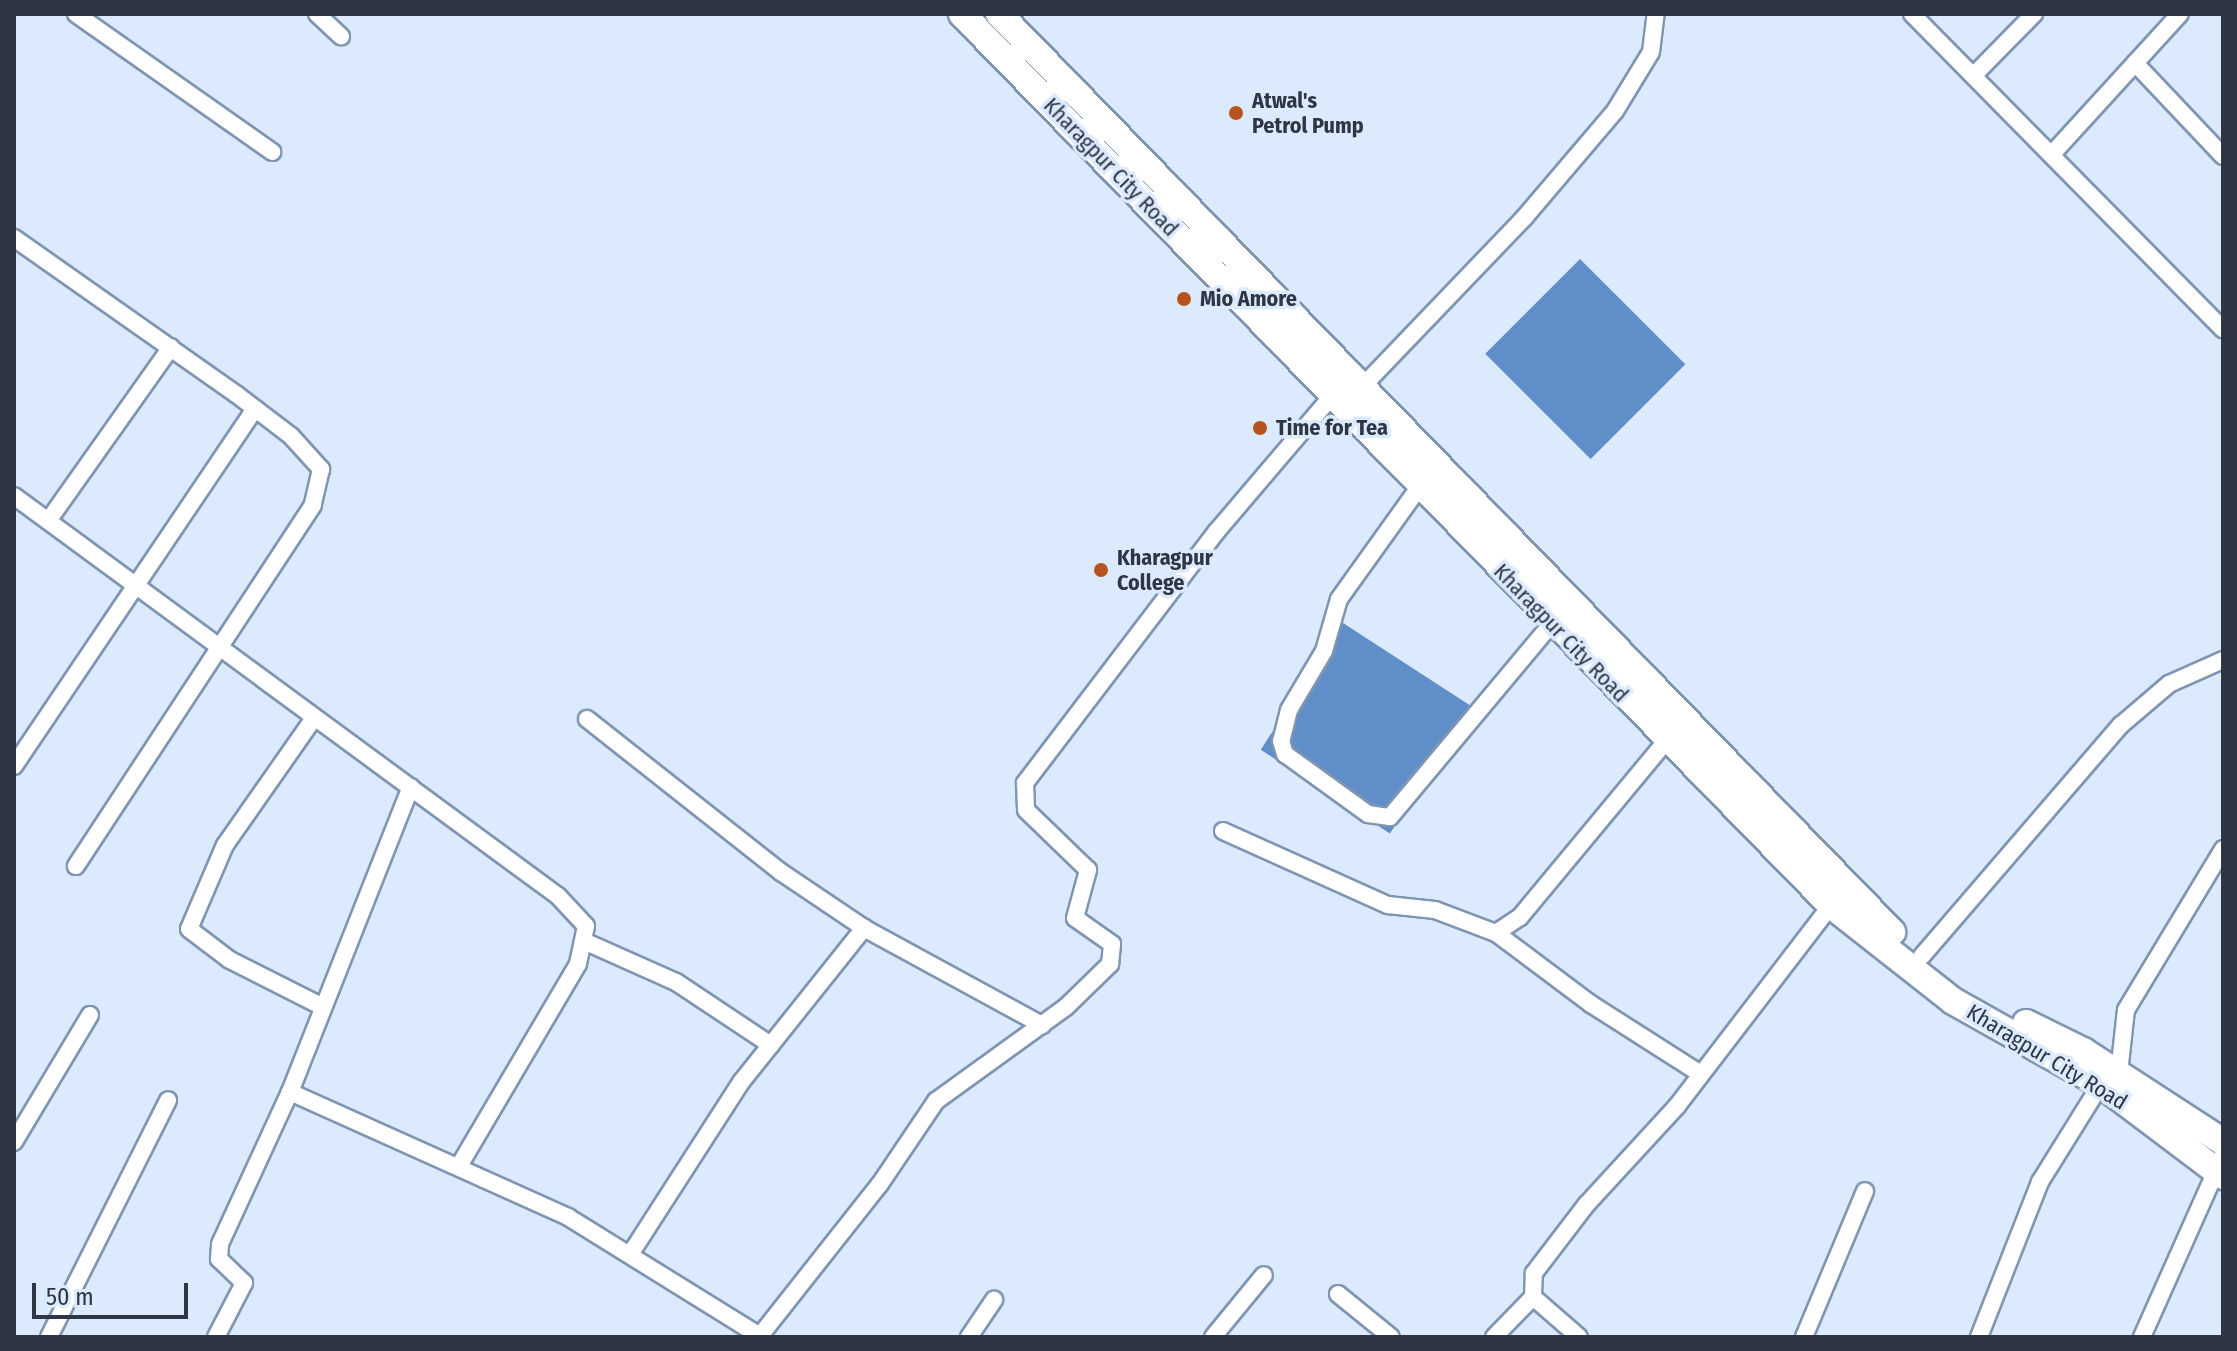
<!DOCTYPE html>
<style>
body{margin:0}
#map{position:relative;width:2237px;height:1351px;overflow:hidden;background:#dceafd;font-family:"Fira Sans Condensed",sans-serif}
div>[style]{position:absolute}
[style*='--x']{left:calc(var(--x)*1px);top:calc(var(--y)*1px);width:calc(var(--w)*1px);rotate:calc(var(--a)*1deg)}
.water>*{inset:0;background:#608ec8;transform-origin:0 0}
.roads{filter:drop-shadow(2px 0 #7f95b2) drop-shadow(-2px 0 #7f95b2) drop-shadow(0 2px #7f95b2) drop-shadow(0 -2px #7f95b2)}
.street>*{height:16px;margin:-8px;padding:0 8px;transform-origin:8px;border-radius:8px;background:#fff}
.primary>*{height:26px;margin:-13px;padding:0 13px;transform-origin:13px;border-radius:13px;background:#fff}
.dots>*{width:22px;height:22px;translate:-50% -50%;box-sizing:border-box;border:4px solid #dceafd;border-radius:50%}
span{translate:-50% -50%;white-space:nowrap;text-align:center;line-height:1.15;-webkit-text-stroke:7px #dceafd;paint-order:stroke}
.poi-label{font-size:22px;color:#2d3642;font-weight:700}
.left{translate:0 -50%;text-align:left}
.street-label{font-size:22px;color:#2d3642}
.frame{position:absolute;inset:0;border:16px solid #2d3642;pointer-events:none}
.scale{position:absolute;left:32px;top:1283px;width:156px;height:36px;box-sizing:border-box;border:4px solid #2d3642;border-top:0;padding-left:10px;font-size:24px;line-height:28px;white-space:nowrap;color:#2d3642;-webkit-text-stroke:6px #dceafd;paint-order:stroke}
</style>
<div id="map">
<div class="water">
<div style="left:1580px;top:259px;width:149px;height:134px;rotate:45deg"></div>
<div style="left:1343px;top:623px;width:154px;height:151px;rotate:33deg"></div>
</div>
<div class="roads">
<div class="street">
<div style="--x:76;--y:14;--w:240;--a:35.1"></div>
<div style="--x:317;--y:14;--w:33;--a:43"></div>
<div style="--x:1912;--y:14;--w:443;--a:45.4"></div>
<div style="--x:2135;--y:63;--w:128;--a:46.6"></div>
<div style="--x:1974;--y:75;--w:86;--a:-45.5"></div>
<div style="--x:2053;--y:153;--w:188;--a:-47.6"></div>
<div style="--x:14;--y:238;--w:271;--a:35.1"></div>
<div style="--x:236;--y:394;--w:69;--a:37.4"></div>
<div style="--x:291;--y:436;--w:45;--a:47.7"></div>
<div style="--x:321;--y:469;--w:37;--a:103"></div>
<div style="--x:313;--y:505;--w:432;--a:123.3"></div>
<div style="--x:1362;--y:387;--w:234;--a:-46.2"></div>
<div style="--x:1524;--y:218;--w:140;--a:-49.6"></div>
<div style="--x:1615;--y:111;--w:69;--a:-58.6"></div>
<div style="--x:1651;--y:52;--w:38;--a:-83"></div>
<div style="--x:1420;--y:486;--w:139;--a:125.6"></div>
<div style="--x:1339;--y:599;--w:54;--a:106.1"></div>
<div style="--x:1324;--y:651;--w:69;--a:120.7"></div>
<div style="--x:1289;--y:710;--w:32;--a:104"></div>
<div style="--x:1281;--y:741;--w:14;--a:73"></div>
<div style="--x:1285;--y:754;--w:102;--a:35.9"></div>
<div style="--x:1368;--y:814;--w:22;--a:8"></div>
<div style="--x:1390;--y:817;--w:253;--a:-50.1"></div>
<div style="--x:14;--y:496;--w:675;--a:36.33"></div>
<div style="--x:558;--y:896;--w:41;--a:47"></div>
<div style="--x:586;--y:926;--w:39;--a:102"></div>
<div style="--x:578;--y:964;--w:234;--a:120.5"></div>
<div style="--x:48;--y:521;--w:213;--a:-54.7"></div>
<div style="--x:314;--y:718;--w:155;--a:125"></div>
<div style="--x:225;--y:845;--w:91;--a:113.2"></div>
<div style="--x:189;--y:929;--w:51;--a:37.1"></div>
<div style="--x:230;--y:960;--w:104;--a:26.8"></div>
<div style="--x:587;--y:719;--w:247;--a:38.3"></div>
<div style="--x:781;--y:872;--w:100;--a:34"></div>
<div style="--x:864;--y:928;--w:203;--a:28.6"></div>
<div style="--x:14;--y:766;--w:431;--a:-56"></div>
<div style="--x:1223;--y:831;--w:181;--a:24.2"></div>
<div style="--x:1388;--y:905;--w:47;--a:6.1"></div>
<div style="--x:1435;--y:910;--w:65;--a:20.7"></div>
<div style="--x:1496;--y:933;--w:29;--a:-34"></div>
<div style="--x:1520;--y:917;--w:229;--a:-50.3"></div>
<div style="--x:1496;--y:933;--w:119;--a:36.8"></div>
<div style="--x:1591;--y:1004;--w:130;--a:32.5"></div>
<div style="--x:586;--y:942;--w:98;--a:24"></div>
<div style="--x:676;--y:982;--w:114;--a:33.6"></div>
<div style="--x:1922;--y:956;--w:305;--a:-49.3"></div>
<div style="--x:2121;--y:725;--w:63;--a:-40.5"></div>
<div style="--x:2169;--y:684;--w:59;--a:-24"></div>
<div style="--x:2119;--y:1073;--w:63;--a:-83.7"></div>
<div style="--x:2126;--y:1010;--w:188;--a:-58.9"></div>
<div style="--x:290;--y:1092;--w:305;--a:24.2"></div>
<div style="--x:568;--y:1217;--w:226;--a:31.8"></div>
<div style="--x:14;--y:1142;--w:148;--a:-59.1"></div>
<div style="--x:631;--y:1253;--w:205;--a:-57.2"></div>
<div style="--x:742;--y:1081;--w:196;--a:-51.4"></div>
<div style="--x:1338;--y:1294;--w:68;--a:39.1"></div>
<div style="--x:49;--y:1337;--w:265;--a:-63.3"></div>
<div style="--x:216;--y:1337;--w:61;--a:-62.6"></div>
<div style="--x:244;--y:1283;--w:35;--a:-136"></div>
<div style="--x:219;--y:1259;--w:15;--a:-86"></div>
<div style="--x:220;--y:1244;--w:167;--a:-65.3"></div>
<div style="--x:290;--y:1092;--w:328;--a:-68.4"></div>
<div style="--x:759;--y:1337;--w:195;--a:-51.7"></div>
<div style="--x:880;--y:1184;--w:100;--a:-56"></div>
<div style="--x:936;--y:1101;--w:160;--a:-35.9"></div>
<div style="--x:1066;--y:1007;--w:62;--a:-44.3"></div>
<div style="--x:1110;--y:964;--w:20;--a:-84"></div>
<div style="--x:1112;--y:944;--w:45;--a:-144.9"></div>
<div style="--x:1075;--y:918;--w:50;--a:-74.8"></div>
<div style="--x:1088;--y:870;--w:86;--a:-135.9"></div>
<div style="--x:1026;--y:810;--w:27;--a:-92"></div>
<div style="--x:1025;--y:783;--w:317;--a:-52.7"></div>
<div style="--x:1217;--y:531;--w:177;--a:-49.6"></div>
<div style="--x:969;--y:1337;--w:45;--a:-56"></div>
<div style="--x:1213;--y:1337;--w:80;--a:-50.6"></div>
<div style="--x:1494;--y:1337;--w:56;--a:-45.7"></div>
<div style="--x:1579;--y:1337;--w:61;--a:-139"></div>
<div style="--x:1533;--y:1297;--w:24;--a:-88"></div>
<div style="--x:1534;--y:1273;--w:86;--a:-52.6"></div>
<div style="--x:1586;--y:1205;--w:134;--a:-47.4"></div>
<div style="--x:1677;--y:1106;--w:253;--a:-52.5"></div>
<div style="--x:1804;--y:1337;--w:158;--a:-67.3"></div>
<div style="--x:1979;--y:1337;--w:167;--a:-68.5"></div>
<div style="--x:2040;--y:1182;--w:115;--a:-58.1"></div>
<div style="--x:2142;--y:1337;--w:199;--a:-66"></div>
</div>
<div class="primary">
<div style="--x:962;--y:14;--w:1245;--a:45.72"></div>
<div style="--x:1831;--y:905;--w:155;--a:38.2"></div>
<div style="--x:1953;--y:1001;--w:170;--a:29.3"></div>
<div style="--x:2101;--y:1084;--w:153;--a:37"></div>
<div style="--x:999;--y:14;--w:1281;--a:45.79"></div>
<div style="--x:2026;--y:1023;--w:64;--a:26.2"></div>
<div style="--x:2083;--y:1051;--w:167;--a:33"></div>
</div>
</div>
<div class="dots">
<div style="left:1236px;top:113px;background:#b7531d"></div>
<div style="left:1184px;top:299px;background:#b7531d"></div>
<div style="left:1260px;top:428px;background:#b7531d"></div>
<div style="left:1101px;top:570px;background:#b7531d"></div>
</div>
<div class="poi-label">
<span class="left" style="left:1252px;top:113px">Atwal's<br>Petrol Pump</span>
<span class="left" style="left:1200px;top:299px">Mio Amore</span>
<span class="left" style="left:1276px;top:428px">Time for Tea</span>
<span class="left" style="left:1117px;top:570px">Kharagpur<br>College</span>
</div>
<div class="street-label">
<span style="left:1111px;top:167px;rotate:46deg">Kharagpur City Road</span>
<span style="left:1561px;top:633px;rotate:46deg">Kharagpur City Road</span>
<span style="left:2047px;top:1057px;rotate:31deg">Kharagpur City Road</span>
</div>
<div class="frame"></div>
<div class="scale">50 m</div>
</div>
